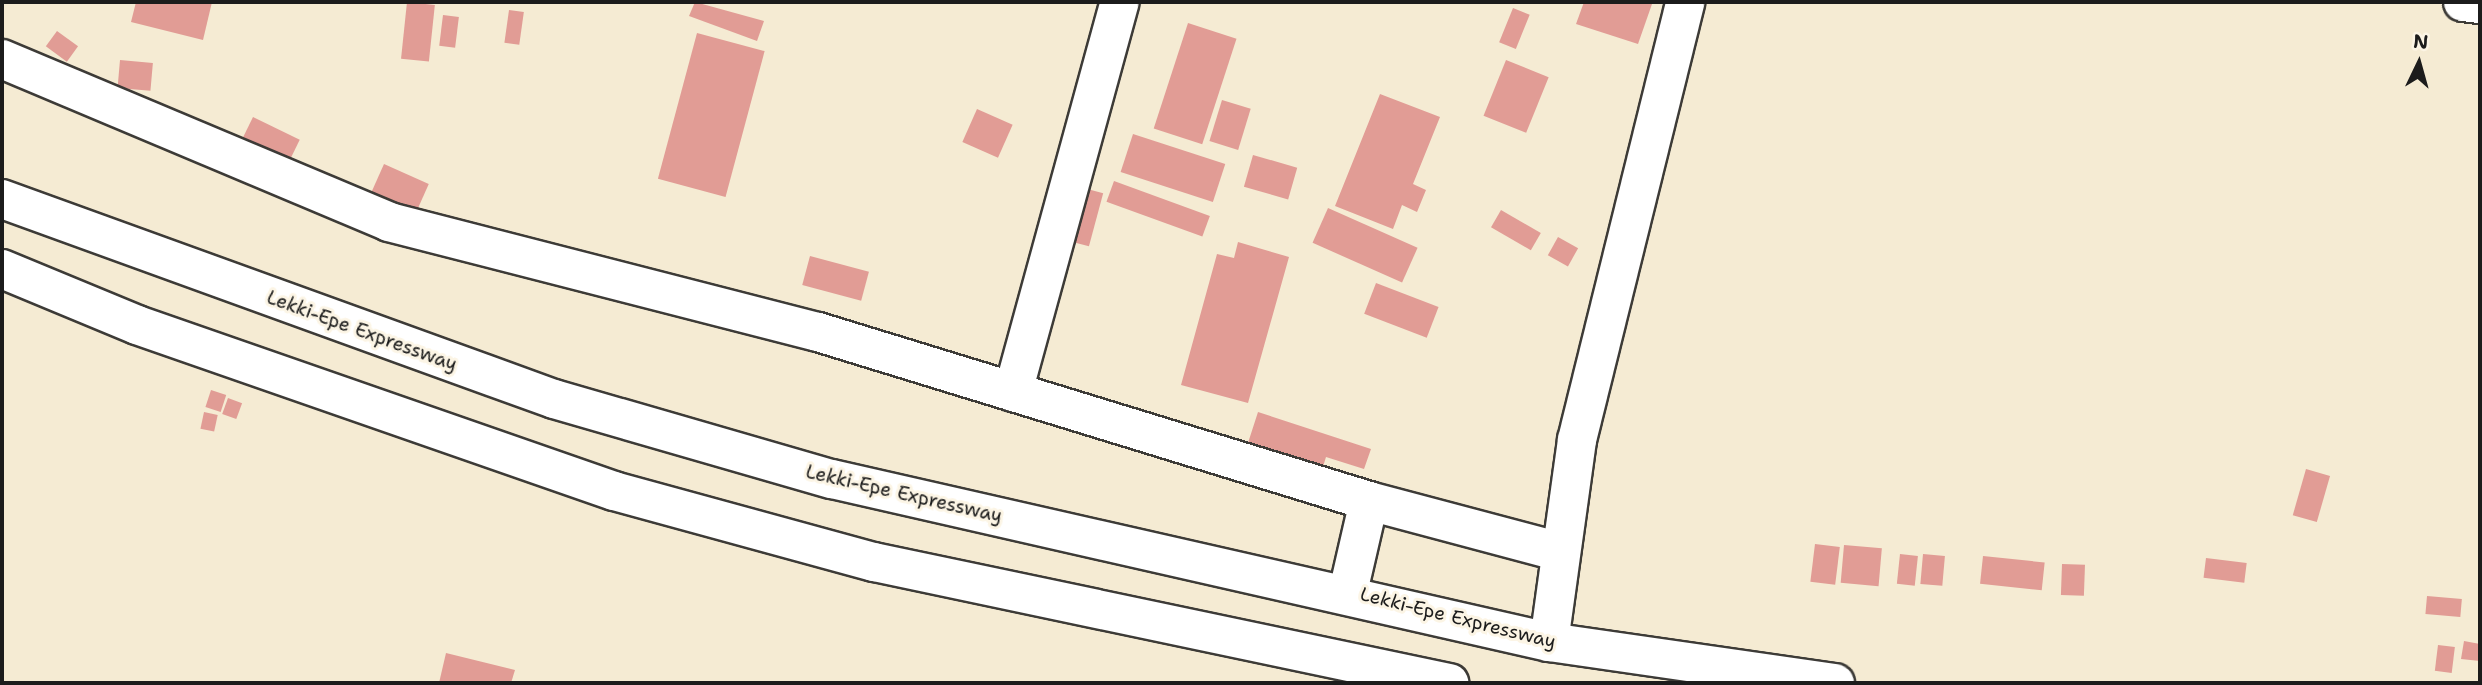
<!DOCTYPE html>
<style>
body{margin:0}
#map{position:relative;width:2482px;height:685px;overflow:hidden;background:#f5ebd3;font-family:"Shantell Sans",sans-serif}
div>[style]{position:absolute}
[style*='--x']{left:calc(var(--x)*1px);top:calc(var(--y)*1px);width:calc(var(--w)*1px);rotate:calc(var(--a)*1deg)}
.building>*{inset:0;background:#e19c95;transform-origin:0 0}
.roads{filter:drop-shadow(2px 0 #3d3b37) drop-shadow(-2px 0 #3d3b37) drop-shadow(0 2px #3d3b37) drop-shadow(0 -2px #3d3b37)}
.minor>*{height:38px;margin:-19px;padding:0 19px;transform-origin:19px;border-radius:19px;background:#fff}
.trunk>*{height:38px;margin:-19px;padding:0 19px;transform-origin:19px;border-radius:19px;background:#fff}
span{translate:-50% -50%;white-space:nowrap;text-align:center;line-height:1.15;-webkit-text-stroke:6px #fcf5e5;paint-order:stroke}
.street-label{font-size:19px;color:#1c1c1c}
.frame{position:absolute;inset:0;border:4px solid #1c1c1c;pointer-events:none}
.north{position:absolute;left:2384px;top:28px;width:70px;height:70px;-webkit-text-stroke:5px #fcf5e5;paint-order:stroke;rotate:5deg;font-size:19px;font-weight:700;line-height:28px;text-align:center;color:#1c1c1c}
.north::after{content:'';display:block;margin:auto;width:24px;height:32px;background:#1c1c1c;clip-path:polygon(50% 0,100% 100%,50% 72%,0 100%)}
</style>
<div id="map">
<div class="building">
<div style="clip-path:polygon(136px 2px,212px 2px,203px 40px,131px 22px)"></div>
<div style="left:407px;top:2px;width:28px;height:57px;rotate:6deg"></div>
<div style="clip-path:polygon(695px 2px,764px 21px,757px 41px,689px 16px)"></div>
<div style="clip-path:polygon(1584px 2px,1652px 4px,1638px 44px,1576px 24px)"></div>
<div style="left:1513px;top:8px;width:18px;height:37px;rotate:22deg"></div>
<div style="left:509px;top:10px;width:15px;height:33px;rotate:8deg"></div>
<div style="left:443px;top:15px;width:16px;height:31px;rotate:7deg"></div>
<div style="left:1188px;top:23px;width:51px;height:111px;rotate:18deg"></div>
<div style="left:57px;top:31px;width:26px;height:19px;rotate:36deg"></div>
<div style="left:697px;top:33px;width:70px;height:151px;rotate:15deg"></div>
<div style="left:120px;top:60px;width:33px;height:28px;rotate:5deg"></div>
<div style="left:1506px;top:60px;width:46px;height:60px;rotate:22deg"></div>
<div style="clip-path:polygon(1380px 94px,1440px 117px,1413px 184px,1426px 190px,1417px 212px,1402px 205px,1393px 229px,1335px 206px)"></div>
<div style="left:1222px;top:100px;width:30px;height:43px;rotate:17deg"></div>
<div style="left:977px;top:109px;width:39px;height:36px;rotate:24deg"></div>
<div style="left:253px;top:117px;width:52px;height:29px;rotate:26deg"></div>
<div style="left:1133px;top:134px;width:97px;height:40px;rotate:18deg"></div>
<div style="left:1253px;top:155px;width:46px;height:33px;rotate:16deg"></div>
<div style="left:384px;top:164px;width:49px;height:40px;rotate:24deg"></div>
<div style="left:1114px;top:181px;width:102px;height:22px;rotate:20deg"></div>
<div style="left:1080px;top:187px;width:24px;height:55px;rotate:15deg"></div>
<div style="left:1328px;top:208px;width:98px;height:38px;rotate:24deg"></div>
<div style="left:1501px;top:210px;width:46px;height:20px;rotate:30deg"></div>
<div style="left:1558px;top:237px;width:23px;height:21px;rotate:29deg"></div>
<div style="clip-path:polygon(1238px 242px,1289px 257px,1248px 403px,1181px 385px,1217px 254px,1234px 258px)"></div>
<div style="left:810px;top:256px;width:61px;height:30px;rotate:15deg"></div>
<div style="left:1376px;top:283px;width:67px;height:33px;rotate:21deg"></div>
<div style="left:211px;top:390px;width:16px;height:18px;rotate:18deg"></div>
<div style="left:228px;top:398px;width:15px;height:17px;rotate:20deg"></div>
<div style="left:204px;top:412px;width:14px;height:17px;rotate:12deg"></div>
<div style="clip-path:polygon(1258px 412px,1371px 449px,1364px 469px,1326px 457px,1322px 470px,1247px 446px)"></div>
<div style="left:2306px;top:469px;width:25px;height:48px;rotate:16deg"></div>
<div style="left:1815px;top:544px;width:25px;height:38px;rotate:7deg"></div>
<div style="left:1844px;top:545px;width:38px;height:38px;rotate:5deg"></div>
<div style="left:1900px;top:554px;width:18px;height:30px;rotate:6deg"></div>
<div style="left:1923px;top:554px;width:22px;height:30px;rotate:5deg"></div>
<div style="left:1983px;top:556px;width:62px;height:28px;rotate:6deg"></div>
<div style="left:2206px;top:558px;width:41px;height:20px;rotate:7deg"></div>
<div style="left:2062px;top:564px;width:23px;height:31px;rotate:2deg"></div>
<div style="left:2427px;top:596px;width:35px;height:18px;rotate:5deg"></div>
<div style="clip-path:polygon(2464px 641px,2480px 644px,2480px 661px,2461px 659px)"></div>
<div style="left:2438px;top:645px;width:17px;height:26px;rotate:7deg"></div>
<div style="clip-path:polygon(446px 653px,515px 670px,511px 683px,439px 683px)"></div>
</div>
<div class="roads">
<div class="minor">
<div style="--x:2463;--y:2;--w:17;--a:7"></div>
<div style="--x:2;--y:59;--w:420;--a:22.8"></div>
<div style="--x:389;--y:222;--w:443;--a:14.4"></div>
<div style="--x:818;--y:332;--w:576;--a:17.05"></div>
<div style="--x:1369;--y:501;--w:195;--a:14.9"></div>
<div style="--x:1013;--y:392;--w:404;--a:-74.7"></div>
<div style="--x:1348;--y:592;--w:93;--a:-77"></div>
<div style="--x:1549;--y:642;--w:204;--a:-82.1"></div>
<div style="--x:1577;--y:440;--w:451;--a:-76.1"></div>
</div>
<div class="trunk">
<div style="--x:2;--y:199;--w:587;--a:19.92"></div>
<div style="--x:554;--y:399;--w:289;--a:16.1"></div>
<div style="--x:832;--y:479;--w:735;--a:12.81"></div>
<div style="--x:1549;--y:642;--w:289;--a:8.2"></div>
<div style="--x:2;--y:269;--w:146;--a:22.5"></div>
<div style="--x:137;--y:325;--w:505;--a:19.19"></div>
<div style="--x:614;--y:491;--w:270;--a:15.3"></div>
<div style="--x:874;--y:562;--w:588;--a:11.88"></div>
</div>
</div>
<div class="street-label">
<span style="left:362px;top:331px;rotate:20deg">Lekki-Epe Expressway</span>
<span style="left:904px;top:494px;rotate:13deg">Lekki-Epe Expressway</span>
<span style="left:1458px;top:618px;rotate:14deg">Lekki-Epe Expressway</span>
</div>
<div class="frame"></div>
<div class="north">N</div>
</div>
